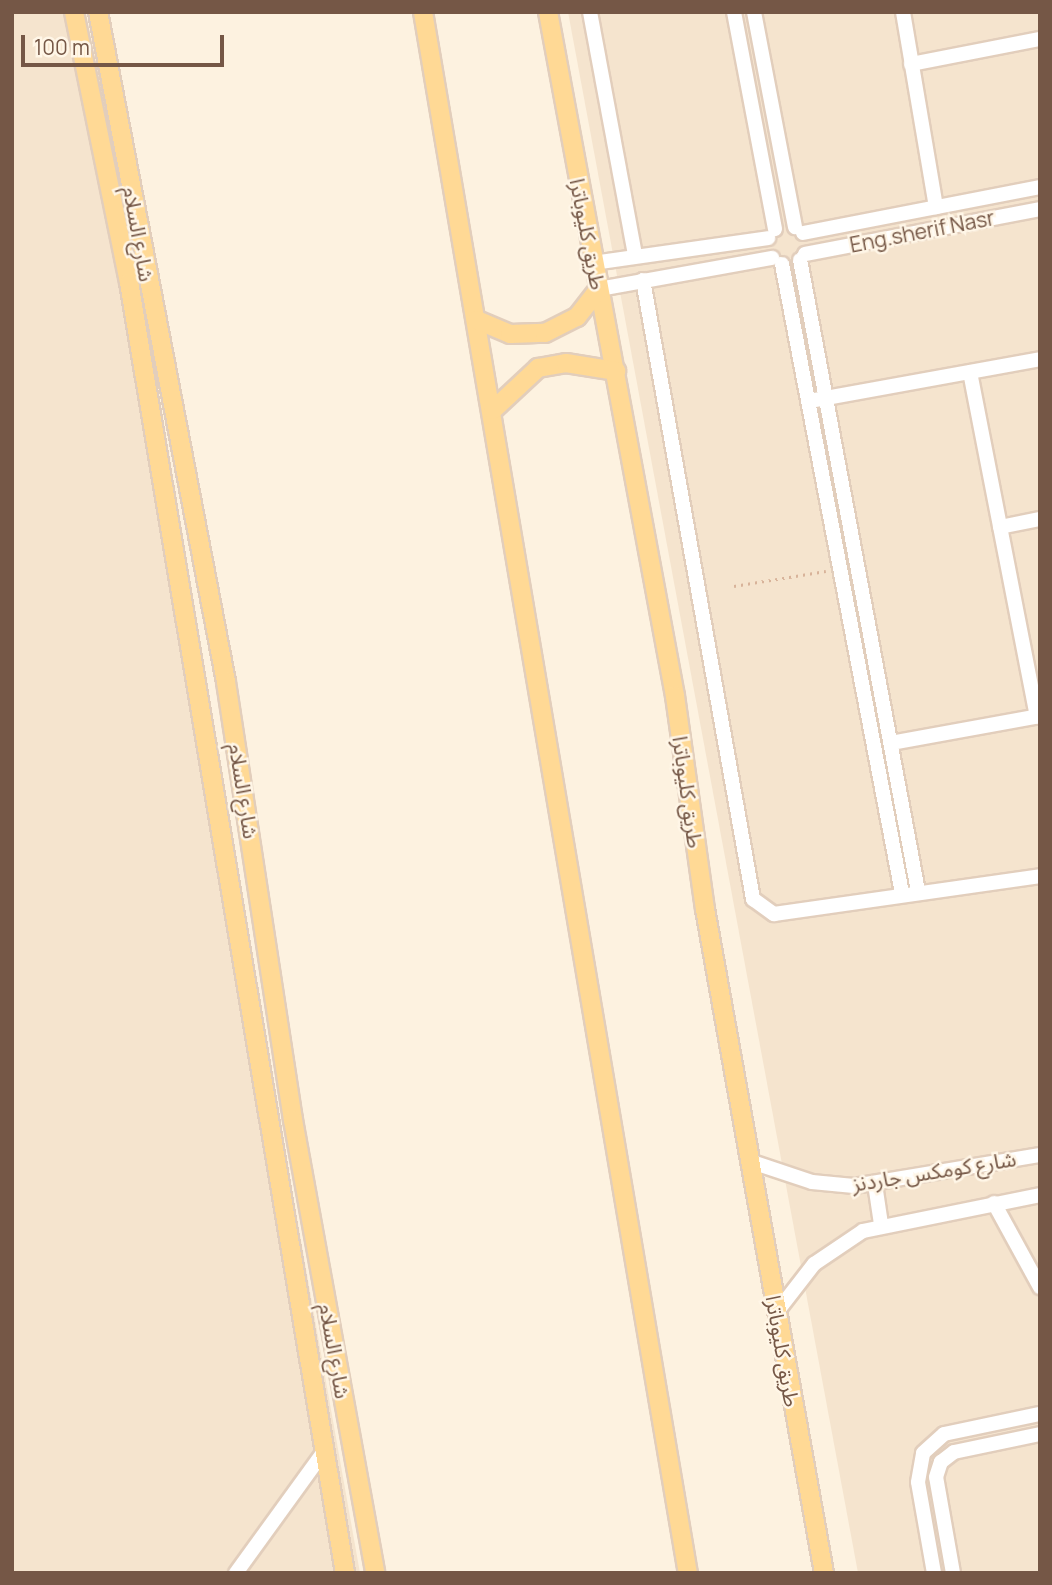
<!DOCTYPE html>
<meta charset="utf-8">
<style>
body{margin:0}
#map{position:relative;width:1052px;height:1585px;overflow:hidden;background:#fdf2e0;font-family:Manrope,"Noto Sans Arabic",sans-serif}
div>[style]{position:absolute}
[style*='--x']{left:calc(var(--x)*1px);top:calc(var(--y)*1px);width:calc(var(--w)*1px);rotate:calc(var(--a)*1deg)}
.residential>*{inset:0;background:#f5e4ce}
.path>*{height:2.5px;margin-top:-1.25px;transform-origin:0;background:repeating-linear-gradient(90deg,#d8b39a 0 2px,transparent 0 7px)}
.roads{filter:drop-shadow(2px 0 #e2cebc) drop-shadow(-2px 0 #e2cebc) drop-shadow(0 2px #e2cebc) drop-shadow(0 -2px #e2cebc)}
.minor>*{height:14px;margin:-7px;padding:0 7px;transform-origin:7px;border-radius:7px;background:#fff}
.major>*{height:18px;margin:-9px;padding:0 9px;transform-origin:9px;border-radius:9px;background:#ffd995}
span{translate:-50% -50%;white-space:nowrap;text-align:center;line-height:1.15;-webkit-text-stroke:5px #fff6e7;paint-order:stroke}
.street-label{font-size:21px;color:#755746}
.frame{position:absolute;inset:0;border:14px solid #755746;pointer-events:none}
.scale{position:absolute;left:21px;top:35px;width:203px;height:32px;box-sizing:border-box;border:4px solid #755746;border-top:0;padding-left:9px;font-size:21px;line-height:24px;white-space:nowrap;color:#755746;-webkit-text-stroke:5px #fff6e7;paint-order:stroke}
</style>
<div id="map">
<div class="residential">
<div style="clip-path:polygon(12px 12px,83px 12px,360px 1573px,12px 1573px)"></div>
<div style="clip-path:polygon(568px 12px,1040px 12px,1040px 1573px,858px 1573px)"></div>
</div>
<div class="path">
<div style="--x:734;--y:586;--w:93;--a:-9.3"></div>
</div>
<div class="roads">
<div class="minor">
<div style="--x:590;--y:12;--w:247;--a:79.5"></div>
<div style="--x:734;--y:12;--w:221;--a:79.3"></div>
<div style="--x:754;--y:12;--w:219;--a:79.2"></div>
<div style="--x:903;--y:12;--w:198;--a:80.4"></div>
<div style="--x:911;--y:64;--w:131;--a:-11"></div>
<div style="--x:803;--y:233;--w:241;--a:-11"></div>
<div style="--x:805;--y:254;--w:239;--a:-10.8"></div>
<div style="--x:800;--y:260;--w:642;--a:79.41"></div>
<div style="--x:593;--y:263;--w:177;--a:-8.1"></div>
<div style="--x:782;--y:264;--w:640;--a:79.2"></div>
<div style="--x:643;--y:280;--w:629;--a:79.92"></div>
<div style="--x:753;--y:899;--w:26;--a:36"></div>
<div style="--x:774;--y:914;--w:269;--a:-8.1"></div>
<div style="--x:599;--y:289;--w:176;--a:-10.2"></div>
<div style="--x:970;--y:372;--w:351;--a:79"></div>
<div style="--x:815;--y:400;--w:229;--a:-10.3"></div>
<div style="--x:1000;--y:527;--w:41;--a:-11.3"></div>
<div style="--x:891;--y:743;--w:151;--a:-10.3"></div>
<div style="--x:749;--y:1161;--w:66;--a:18.4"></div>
<div style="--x:812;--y:1182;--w:42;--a:5.4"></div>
<div style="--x:854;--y:1186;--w:189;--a:-9.5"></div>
<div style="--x:875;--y:1184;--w:40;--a:81.5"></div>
<div style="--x:994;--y:1203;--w:96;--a:61.3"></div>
<div style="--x:776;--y:1313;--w:62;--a:-52.2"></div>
<div style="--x:814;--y:1264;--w:59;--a:-34"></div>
<div style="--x:863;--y:1231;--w:181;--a:-11.5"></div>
<div style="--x:236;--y:1573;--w:147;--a:-54.1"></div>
<div style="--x:934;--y:1573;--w:92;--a:-100"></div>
<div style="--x:918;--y:1482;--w:29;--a:-80"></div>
<div style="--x:923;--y:1453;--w:28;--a:-42"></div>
<div style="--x:944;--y:1434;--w:98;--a:-11.8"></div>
<div style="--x:953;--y:1573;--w:97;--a:-100"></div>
<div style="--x:936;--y:1477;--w:16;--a:-72"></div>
<div style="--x:941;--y:1462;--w:16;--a:-38"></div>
<div style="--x:954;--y:1452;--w:88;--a:-11.8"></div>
</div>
<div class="major">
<div style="--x:74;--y:12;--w:276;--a:78.5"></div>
<div style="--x:129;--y:282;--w:1309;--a:80.5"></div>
<div style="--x:98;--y:12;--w:682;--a:79.18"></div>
<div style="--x:226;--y:682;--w:443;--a:81.3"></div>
<div style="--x:293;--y:1120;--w:460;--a:79.7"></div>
<div style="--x:423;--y:12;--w:1583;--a:80.37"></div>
<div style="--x:548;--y:12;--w:696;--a:79.48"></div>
<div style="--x:675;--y:696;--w:215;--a:82"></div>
<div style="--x:705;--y:909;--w:675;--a:79.84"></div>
<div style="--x:477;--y:320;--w:36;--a:23"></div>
<div style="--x:510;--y:334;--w:35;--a:-2"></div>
<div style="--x:545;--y:333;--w:36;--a:-27"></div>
<div style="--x:577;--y:317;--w:36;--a:-52"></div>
<div style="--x:493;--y:410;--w:62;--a:-43"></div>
<div style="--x:538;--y:368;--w:28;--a:-10"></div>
<div style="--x:566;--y:363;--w:51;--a:9.1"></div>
</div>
</div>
<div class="street-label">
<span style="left:922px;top:231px;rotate:-11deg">Eng.sherif Nasr</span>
<span style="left:139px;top:234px;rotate:80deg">شارع السلام</span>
<span style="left:588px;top:234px;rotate:79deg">طريق كليوباترا</span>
<span style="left:244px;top:791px;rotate:81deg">شارع السلام</span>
<span style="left:688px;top:792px;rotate:82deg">طريق كليوباترا</span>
<span style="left:934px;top:1171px;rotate:-9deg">شارع كومكس جاردنز</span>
<span style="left:335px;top:1351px;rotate:80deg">شارع السلام</span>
<span style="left:783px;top:1351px;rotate:80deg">طريق كليوباترا</span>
</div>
<div class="frame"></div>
<div class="scale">100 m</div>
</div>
